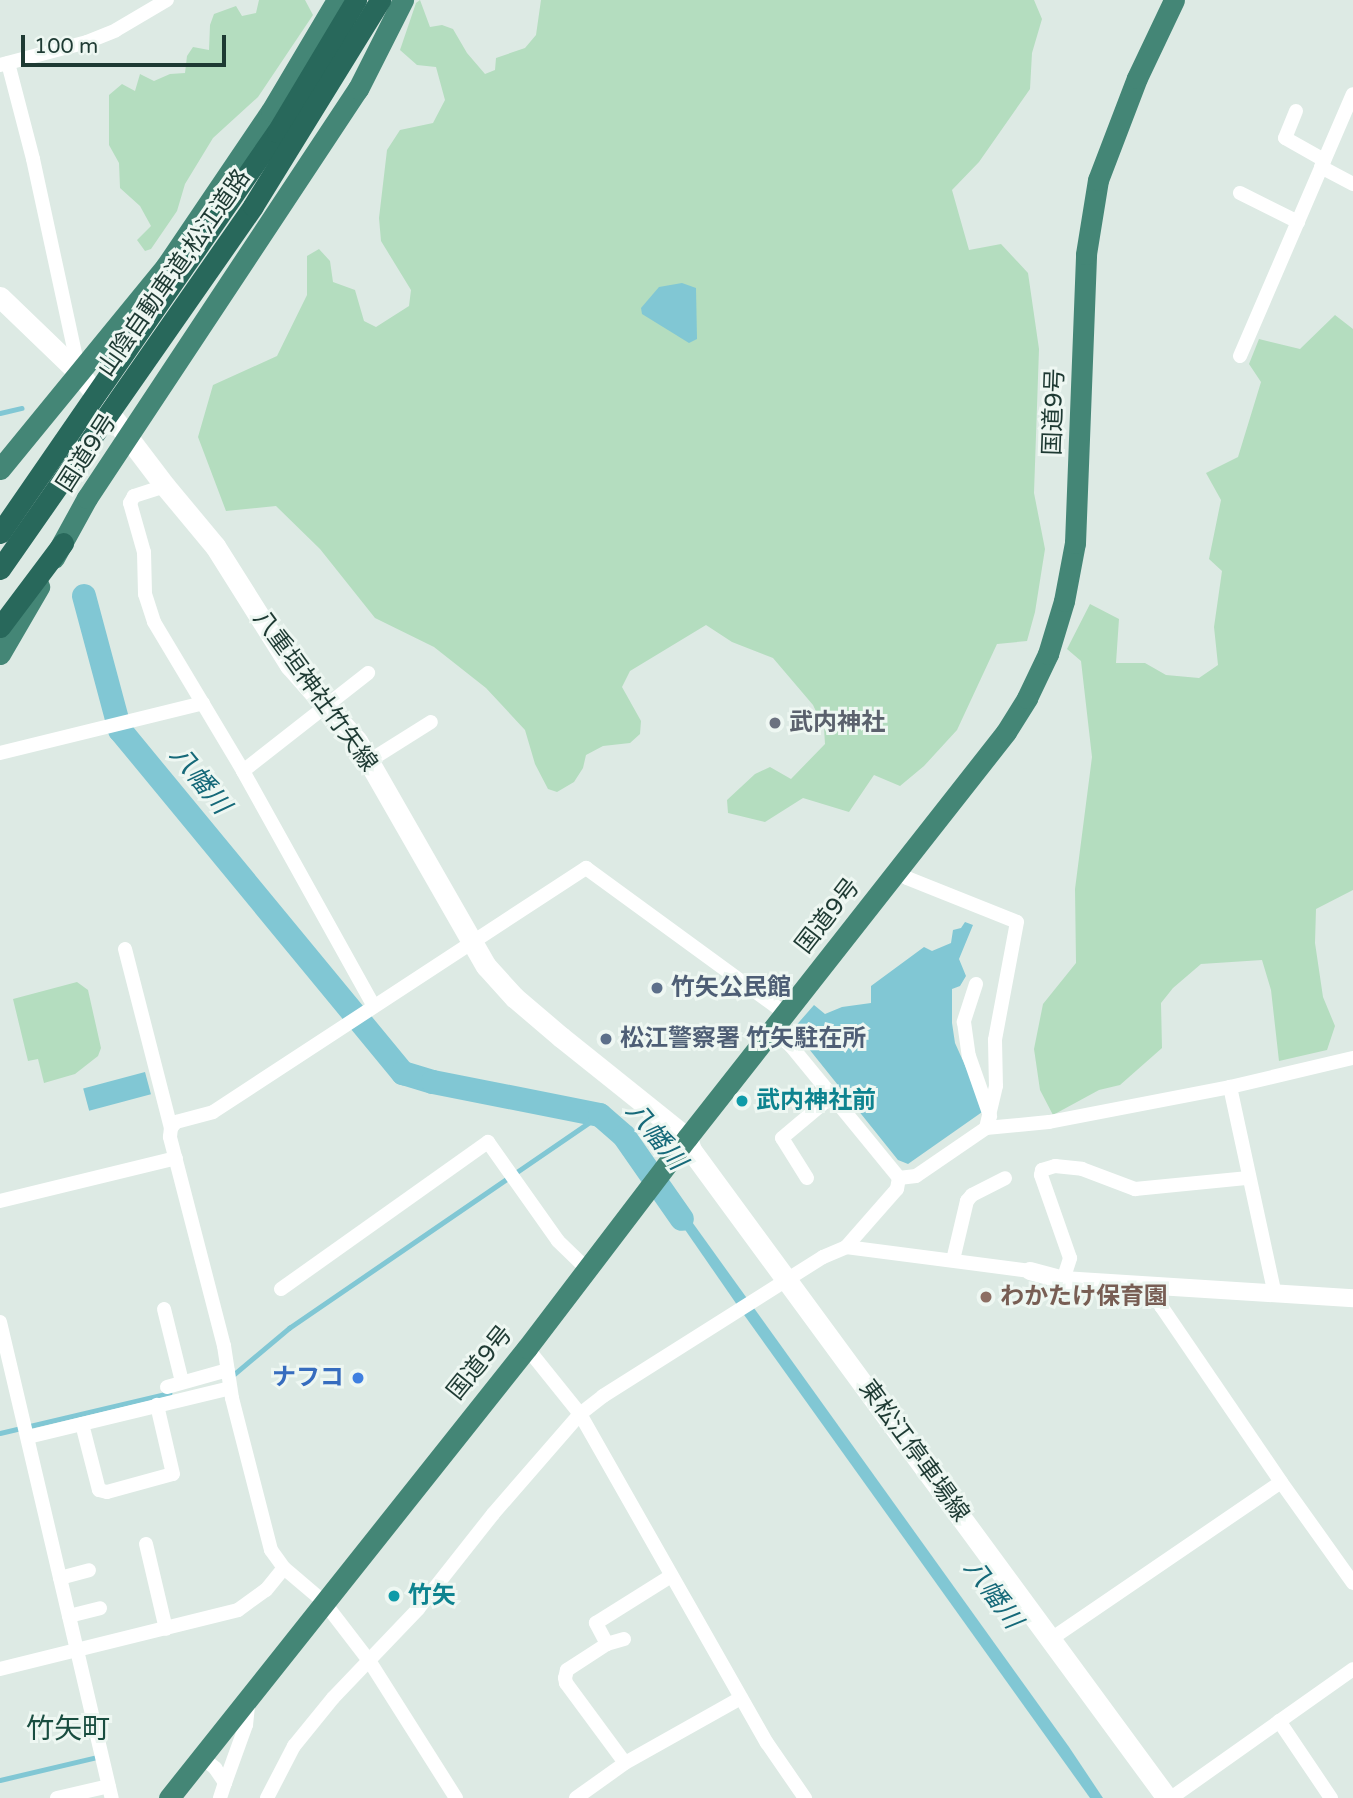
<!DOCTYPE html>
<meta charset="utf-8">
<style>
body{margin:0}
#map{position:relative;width:1353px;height:1798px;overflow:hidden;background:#ddeae4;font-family:"Varela Round","Noto Sans JP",sans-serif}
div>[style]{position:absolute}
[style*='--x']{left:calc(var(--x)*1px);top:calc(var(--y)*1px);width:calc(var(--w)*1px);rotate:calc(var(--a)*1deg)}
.green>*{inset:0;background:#b4ddbf}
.water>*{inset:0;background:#81c7d4;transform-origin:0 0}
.stream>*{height:4.5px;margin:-2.25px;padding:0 2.25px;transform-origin:2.25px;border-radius:2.25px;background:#81c7d4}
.river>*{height:24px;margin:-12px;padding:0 12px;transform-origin:12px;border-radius:12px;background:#81c7d4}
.minor>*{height:14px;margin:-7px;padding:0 7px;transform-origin:7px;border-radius:7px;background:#fff}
.tertiary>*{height:18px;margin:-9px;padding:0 9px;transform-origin:9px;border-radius:9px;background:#fff}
.secondary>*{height:21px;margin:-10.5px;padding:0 10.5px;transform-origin:10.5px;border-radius:10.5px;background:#fff}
.trunk>*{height:21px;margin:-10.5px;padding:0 10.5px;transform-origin:10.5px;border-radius:10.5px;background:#448676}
.motorway>*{height:21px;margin:-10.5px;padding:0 10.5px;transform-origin:10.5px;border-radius:10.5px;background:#28685b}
.dots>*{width:19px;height:19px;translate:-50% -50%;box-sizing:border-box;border:4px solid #eef7f2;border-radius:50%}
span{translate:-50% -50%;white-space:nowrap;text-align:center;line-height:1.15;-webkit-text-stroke:6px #eef7f2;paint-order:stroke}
.street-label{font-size:24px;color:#1e3a33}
.worship-label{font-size:24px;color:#5b616d;font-weight:700}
.left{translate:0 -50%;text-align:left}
.service-label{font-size:24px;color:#4e5e75;font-weight:700}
.culture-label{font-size:24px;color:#0d838f;font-weight:700}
.education-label{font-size:24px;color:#785e54;font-weight:700}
.shop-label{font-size:24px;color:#366cbe;font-weight:700}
.right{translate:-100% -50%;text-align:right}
.water-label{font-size:26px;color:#156979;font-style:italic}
.quarter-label{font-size:28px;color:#194d40}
.scale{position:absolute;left:21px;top:35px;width:205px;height:32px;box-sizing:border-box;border:4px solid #1e3a33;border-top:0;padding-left:9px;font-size:21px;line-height:24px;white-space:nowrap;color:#1e3a33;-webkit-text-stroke:5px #eef7f2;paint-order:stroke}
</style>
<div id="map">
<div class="green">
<div style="clip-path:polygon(259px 0,305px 0,313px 15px,258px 97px,213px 138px,185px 184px,177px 211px,151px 249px,145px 251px,137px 240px,151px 226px,140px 206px,120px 188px,119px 163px,109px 145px,109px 95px,122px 84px,135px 91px,140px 74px,154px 81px,170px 74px,185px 73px,187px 56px,193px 47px,209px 50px,210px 25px,214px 14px,236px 6px,242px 16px,256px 13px)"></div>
<div style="clip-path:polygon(420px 0,430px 27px,442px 25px,453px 29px,467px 53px,485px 74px,495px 70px,496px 58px,525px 48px,536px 35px,541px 0,1034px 0,1042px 19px,1032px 53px,1030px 89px,979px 162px,952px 190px,969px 250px,1001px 244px,1028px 273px,1039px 349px,1034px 493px,1045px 549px,1035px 612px,1027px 641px,997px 644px,957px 730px,924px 766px,900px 786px,874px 775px,849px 812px,803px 798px,765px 822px,728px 813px,727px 800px,755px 774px,770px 767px,791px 779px,825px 744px,824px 728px,813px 705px,773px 658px,732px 642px,706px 625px,630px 671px,622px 687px,641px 721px,640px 734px,630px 743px,603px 746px,586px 755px,583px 768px,574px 782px,557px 792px,548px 789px,535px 764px,525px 730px,486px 688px,434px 647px,375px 618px,320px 549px,276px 506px,226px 511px,198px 437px,213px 385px,277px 356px,307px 295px,307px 256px,319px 249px,330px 261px,333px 282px,355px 290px,364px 321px,376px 327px,409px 306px,411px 290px,381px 241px,379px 218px,387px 150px,400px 130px,433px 123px,445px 100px,436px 67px,417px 65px,400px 50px,416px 3px)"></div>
<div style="clip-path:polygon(1335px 315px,1353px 329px,1353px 890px,1316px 909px,1315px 943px,1323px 997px,1335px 1026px,1327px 1050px,1279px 1061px,1271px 990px,1262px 960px,1201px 964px,1173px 988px,1161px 1003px,1162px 1048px,1120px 1085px,1099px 1090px,1053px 1115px,1040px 1090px,1034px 1049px,1043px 1004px,1076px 963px,1075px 889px,1092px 757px,1081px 661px,1067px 649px,1090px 604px,1119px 619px,1116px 663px,1145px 663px,1166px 675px,1199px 678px,1218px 665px,1214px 627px,1222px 571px,1209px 559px,1221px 500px,1206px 473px,1238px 457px,1261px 382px,1249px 364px,1259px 339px,1300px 349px)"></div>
<div style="clip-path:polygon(77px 982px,88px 990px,101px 1048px,98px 1056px,75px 1074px,44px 1083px,38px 1059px,28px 1061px,13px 999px)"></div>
</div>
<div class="water">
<div style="clip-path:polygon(682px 283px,696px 288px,697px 339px,689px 343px,642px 314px,641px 308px,659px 287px)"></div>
<div style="clip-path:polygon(965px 922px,973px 925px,959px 959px,966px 976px,960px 986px,952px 989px,952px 1023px,955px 1043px,985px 1110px,908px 1164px,898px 1160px,793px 1029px,814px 1005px,825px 1014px,842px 1007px,871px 1003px,871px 986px,924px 947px,932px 951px,951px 943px,953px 930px,961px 928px)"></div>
<div style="left:145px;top:1072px;width:23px;height:64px;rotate:75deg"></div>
<div style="clip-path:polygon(667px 1187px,1069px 1747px,1103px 1798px,1090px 1798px,742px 1312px,661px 1195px)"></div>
</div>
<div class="stream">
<div style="--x:0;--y:413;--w:22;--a:-13"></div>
<div style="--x:232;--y:1376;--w:75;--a:-40.1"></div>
<div style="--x:289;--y:1328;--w:377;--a:-34.4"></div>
<div style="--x:0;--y:1433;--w:174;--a:-13.3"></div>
<div style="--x:0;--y:1780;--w:100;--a:-13.3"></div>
</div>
<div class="river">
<div style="--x:84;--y:596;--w:139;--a:75"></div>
<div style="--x:120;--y:730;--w:445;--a:50.5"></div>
<div style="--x:403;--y:1073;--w:31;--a:17"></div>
<div style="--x:433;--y:1082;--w:170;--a:11.2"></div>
<div style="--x:600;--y:1115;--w:32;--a:41"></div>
<div style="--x:624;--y:1136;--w:101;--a:55.1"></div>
</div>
<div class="minor">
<div style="--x:8;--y:63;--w:99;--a:75.4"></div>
<div style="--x:33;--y:159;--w:218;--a:77.8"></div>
<div style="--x:0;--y:65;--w:90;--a:-14.8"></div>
<div style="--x:87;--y:42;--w:31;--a:-22"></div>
<div style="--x:116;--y:30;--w:59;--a:-30.5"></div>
<div style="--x:1296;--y:111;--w:29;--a:112"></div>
<div style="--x:1285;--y:138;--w:45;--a:29.4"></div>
<div style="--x:1321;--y:167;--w:36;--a:28"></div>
<div style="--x:1240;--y:193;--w:65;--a:26.6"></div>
<div style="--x:1240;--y:356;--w:285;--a:-66.7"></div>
<div style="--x:165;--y:486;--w:33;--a:162"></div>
<div style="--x:134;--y:496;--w:8;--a:120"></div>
<div style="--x:130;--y:503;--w:51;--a:74.1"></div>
<div style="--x:144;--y:552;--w:42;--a:88.6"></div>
<div style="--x:145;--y:594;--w:29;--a:72"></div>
<div style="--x:154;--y:622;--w:174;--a:59.1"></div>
<div style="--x:243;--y:771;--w:269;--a:60.9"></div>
<div style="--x:0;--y:753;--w:209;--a:-13.8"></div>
<div style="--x:369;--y:761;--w:73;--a:-32.2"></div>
<div style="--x:243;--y:771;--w:159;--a:-38.1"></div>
<div style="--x:896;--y:871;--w:13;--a:32"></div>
<div style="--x:907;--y:878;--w:118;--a:21.8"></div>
<div style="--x:1017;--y:922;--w:120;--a:100.6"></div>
<div style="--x:995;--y:1040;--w:46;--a:88.8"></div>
<div style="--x:996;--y:1086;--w:43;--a:103.4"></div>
<div style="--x:125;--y:949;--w:185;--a:75.6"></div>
<div style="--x:976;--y:984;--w:40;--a:108"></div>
<div style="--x:964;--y:1022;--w:34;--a:82"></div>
<div style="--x:969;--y:1056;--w:64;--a:70.7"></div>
<div style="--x:772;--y:1030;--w:25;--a:40"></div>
<div style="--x:791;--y:1046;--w:65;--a:50.6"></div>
<div style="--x:807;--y:1178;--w:47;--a:-122"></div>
<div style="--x:782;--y:1138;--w:65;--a:-40"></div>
<div style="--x:832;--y:1096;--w:106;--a:50.7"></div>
<div style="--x:0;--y:1201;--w:181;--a:-13.7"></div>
<div style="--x:846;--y:1247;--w:77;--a:-48.7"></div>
<div style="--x:897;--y:1189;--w:11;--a:-80"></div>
<div style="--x:899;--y:1178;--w:17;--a:-7"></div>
<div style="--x:916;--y:1176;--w:85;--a:-34.4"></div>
<div style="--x:986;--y:1128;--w:63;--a:-5.4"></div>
<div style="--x:1049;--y:1122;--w:184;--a:-10.9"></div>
<div style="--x:953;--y:1260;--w:61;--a:-76.7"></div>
<div style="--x:967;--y:1201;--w:8;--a:-50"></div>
<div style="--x:972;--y:1195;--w:37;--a:-27"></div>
<div style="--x:1063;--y:1280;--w:23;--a:-72"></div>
<div style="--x:1070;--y:1258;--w:88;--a:-109.3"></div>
<div style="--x:1041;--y:1175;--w:5;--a:-79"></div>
<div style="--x:1042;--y:1170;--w:14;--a:-17"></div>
<div style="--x:1055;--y:1166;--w:27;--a:6"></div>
<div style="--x:1082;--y:1169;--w:57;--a:20.7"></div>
<div style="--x:1135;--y:1189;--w:114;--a:-5.6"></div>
<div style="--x:1156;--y:1287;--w:20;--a:75"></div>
<div style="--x:1161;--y:1306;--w:213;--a:55.7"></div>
<div style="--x:281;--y:1289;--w:254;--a:-35.4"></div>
<div style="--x:488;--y:1142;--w:121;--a:54.7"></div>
<div style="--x:558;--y:1241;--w:40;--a:44"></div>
<div style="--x:1275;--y:1295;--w:213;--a:-102.2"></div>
<div style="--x:1230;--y:1087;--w:126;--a:-13.3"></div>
<div style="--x:164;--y:1309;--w:75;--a:76.1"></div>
<div style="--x:0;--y:1322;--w:489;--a:76.8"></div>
<div style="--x:527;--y:1348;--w:85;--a:51.2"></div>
<div style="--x:580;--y:1414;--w:378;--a:60.4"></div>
<div style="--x:767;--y:1743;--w:67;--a:55.4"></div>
<div style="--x:167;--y:1387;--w:63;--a:-15.6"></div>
<div style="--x:82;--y:1424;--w:68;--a:75.6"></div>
<div style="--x:99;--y:1490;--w:8;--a:14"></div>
<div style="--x:107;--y:1492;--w:68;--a:-15.3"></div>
<div style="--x:173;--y:1474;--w:71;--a:-103.1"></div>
<div style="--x:28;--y:1437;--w:208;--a:-13.6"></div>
<div style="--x:146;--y:1544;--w:87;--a:76.8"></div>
<div style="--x:60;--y:1578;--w:30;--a:-15"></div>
<div style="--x:69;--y:1616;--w:32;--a:-14"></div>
<div style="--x:624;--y:1639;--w:18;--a:164"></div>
<div style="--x:607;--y:1644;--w:48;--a:147"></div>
<div style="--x:567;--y:1670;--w:8;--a:104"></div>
<div style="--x:565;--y:1678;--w:5;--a:79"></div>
<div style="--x:566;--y:1683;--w:99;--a:53.6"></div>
<div style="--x:625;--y:1763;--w:133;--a:-29.3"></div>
<div style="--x:1051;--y:1639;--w:278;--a:-34.3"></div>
<div style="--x:1281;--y:1482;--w:124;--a:54.5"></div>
<div style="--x:607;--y:1644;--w:24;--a:-118"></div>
<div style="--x:596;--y:1623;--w:89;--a:-32.1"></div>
<div style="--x:0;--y:1669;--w:245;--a:-13.9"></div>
<div style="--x:238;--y:1610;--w:34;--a:-36"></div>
<div style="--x:266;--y:1590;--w:28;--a:-51"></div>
<div style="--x:1279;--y:1721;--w:93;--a:56"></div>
<div style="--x:201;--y:1757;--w:18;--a:38"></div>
<div style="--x:215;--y:1768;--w:18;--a:56"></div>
<div style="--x:225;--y:1783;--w:62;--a:-70.1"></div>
<div style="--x:246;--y:1725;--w:27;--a:-84"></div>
<div style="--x:57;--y:1798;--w:53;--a:-13"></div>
<div style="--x:220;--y:1798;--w:16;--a:-72"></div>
<div style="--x:267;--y:1798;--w:59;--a:-62.6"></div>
<div style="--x:294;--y:1746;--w:62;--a:-50.9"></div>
<div style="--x:333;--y:1698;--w:123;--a:-46.3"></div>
<div style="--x:418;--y:1609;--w:121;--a:-51.7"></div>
<div style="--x:493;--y:1514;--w:133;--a:-49"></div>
<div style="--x:580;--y:1414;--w:29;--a:-38"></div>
<div style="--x:603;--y:1396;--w:260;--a:-32.3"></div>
<div style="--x:823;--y:1257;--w:25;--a:-23"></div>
<div style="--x:846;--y:1247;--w:186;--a:7.4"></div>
<div style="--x:456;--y:1798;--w:161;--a:-122.3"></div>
<div style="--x:370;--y:1662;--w:76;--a:-127.5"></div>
<div style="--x:324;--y:1602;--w:52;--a:-139.6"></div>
<div style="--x:284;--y:1568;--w:22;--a:-126"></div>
<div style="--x:271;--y:1550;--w:157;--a:-104.4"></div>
<div style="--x:232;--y:1398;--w:53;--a:-98.7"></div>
<div style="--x:224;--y:1346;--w:216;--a:-104.5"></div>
<div style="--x:170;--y:1137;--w:9;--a:-84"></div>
<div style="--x:171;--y:1128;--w:8;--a:-50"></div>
<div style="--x:176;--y:1122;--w:38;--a:-15"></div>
<div style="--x:213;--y:1112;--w:446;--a:-33.2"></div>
<div style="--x:586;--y:868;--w:246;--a:36.1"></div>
<div style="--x:576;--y:1798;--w:60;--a:-35.5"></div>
<div style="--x:1171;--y:1798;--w:223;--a:-35.3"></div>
</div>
<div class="tertiary">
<div style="--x:1030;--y:1271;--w:34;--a:15"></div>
<div style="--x:1063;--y:1280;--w:291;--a:3.6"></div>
</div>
<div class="secondary">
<div style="--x:0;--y:297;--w:111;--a:43.9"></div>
<div style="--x:80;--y:374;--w:141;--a:52.8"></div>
<div style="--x:165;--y:486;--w:78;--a:50.2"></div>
<div style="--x:215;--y:546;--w:141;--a:57.8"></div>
<div style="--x:290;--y:665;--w:101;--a:48.6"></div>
<div style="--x:357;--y:741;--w:259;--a:60.2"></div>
<div style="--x:486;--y:966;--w:42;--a:47.9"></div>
<div style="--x:514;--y:997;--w:62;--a:40.4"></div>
<div style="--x:561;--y:1037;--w:161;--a:38.7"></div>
<div style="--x:687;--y:1138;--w:13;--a:72"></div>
<div style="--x:691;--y:1150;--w:804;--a:53.7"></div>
</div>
<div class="trunk">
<div style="--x:0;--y:469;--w:262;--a:-50.7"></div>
<div style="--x:166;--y:266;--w:187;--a:-55.9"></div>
<div style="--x:271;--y:111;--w:129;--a:-59.3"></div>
<div style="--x:54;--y:558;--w:68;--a:-61.2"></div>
<div style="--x:87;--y:498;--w:491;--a:-56.5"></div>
<div style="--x:358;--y:89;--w:100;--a:-63.2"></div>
<div style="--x:0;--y:654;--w:78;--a:-59.8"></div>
<div style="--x:169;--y:1798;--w:575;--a:-51.5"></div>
<div style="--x:527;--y:1348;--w:264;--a:-52.7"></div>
<div style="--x:687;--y:1138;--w:516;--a:-51.84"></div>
<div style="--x:1006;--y:732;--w:40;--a:-58"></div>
<div style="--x:1027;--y:698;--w:49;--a:-64.5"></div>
<div style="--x:1048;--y:654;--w:55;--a:-73.2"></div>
<div style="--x:1064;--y:601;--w:59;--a:-79.3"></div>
<div style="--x:1075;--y:543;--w:289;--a:-87.8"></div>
<div style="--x:1086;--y:254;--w:75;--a:-80.8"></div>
<div style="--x:1098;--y:180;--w:109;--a:-69.1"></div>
<div style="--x:1137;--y:78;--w:86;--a:-64.6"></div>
</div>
<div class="motorway">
<div style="--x:0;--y:533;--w:487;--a:-55.4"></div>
<div style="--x:277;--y:132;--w:154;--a:-59.1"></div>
<div style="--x:0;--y:569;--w:442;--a:-55.1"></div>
<div style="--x:253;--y:206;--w:242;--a:-58.3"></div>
<div style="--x:0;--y:627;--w:105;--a:-53.1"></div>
</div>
<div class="dots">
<div style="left:775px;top:723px;background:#6b7280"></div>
<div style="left:657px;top:988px;background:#5c6f8a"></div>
<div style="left:606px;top:1039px;background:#5c6f8a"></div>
<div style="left:742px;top:1101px;background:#0f9aa8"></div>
<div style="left:986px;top:1297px;background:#8d6e63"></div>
<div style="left:358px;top:1378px;background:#3f7fe0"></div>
<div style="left:394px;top:1596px;background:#0f9aa8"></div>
</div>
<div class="street-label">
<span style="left:174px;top:273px;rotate:-55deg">山陰自動車道;松江道路</span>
<span style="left:1054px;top:412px;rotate:-88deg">国道9号</span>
<span style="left:87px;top:453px;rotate:-57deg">国道9号</span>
<span style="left:315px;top:691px;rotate:54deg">八重垣神社竹矢線</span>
<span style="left:828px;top:916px;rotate:-52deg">国道9号</span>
<span style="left:480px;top:1363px;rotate:-51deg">国道9号</span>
<span style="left:914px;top:1451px;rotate:54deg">東松江停車場線</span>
</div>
<div class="worship-label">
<span class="left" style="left:789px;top:723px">武内神社</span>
</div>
<div class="service-label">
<span class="left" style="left:671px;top:988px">竹矢公民館</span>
<span class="left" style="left:620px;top:1039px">松江警察署 竹矢駐在所</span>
</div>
<div class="culture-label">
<span class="left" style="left:756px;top:1101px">武内神社前</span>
<span class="left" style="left:408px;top:1596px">竹矢</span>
</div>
<div class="education-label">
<span class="left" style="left:1000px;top:1297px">わかたけ保育園</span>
</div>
<div class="shop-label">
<span class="right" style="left:344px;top:1378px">ナフコ</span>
</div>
<div class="water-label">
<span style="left:200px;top:780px;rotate:51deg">八幡川</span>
<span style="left:656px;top:1136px;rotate:51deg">八幡川</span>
<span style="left:993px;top:1594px;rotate:54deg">八幡川</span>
</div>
<div class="quarter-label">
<span style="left:68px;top:1729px">竹矢町</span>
</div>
<div class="scale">100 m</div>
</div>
